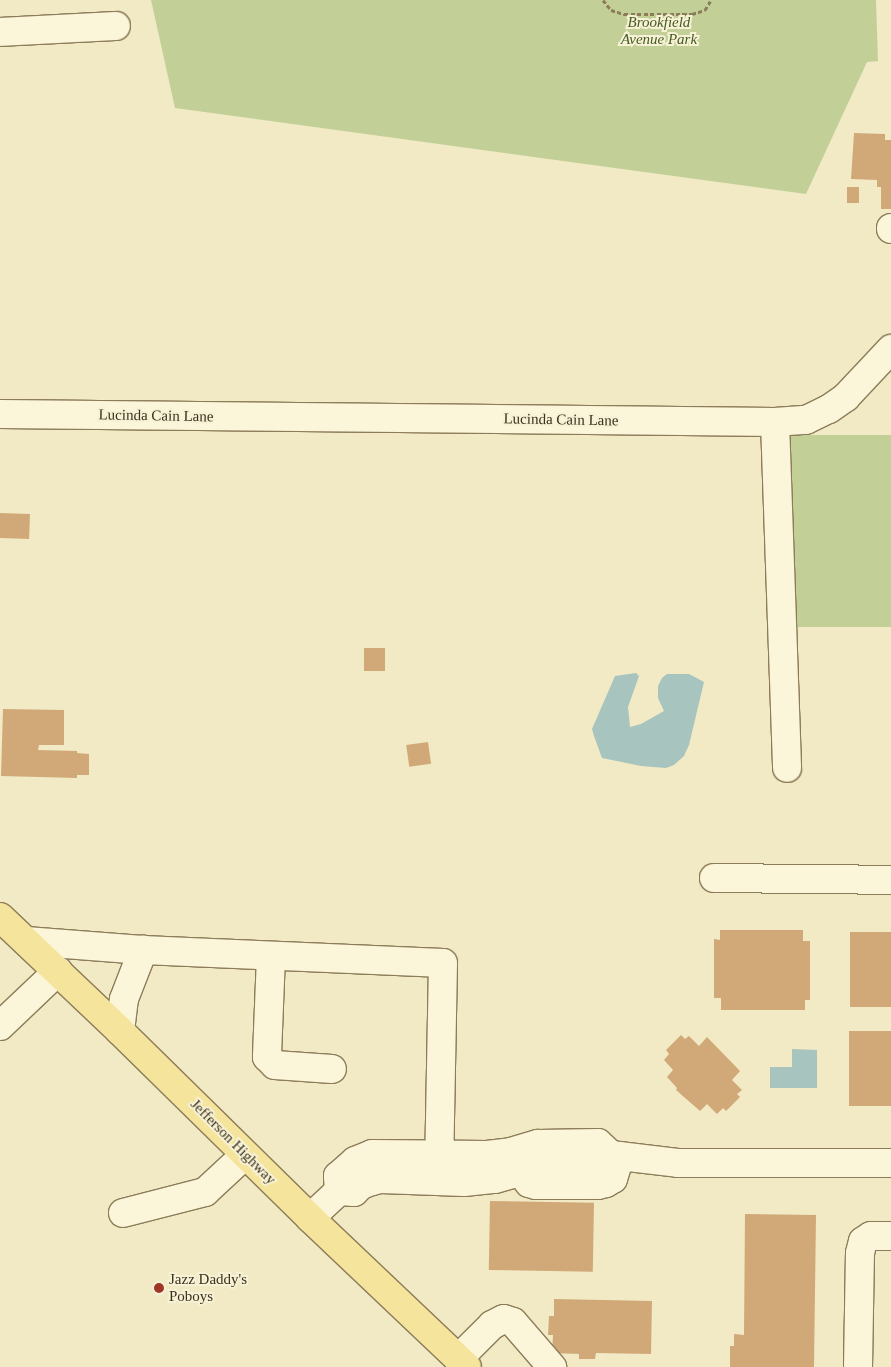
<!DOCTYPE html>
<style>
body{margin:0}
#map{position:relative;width:891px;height:1367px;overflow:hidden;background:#f1eac5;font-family:Georgia,serif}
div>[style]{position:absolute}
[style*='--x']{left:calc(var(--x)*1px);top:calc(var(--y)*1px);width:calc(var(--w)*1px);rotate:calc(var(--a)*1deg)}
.green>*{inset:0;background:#c2d098;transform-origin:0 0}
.water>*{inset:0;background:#a7c4bf}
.building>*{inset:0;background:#d1a979;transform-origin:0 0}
.path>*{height:3px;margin-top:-1.5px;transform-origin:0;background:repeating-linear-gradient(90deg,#8d7c5a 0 4px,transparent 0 6.5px)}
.roads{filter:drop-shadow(1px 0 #8d7c5a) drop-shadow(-1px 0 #8d7c5a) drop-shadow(0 1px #8d7c5a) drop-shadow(0 -1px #8d7c5a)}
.minor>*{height:28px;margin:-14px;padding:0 14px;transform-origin:14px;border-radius:14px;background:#fbf5d9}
.major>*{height:28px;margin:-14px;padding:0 14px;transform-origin:14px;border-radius:14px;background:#f5e59c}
.dots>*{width:14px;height:14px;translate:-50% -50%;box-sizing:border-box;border:2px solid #f7f2d5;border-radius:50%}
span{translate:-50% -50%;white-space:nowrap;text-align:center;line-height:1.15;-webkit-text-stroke:4px #f7f2d5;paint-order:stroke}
.park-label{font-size:15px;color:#455a24;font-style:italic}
.street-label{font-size:15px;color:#3c311f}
.poi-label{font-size:15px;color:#3c311f}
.left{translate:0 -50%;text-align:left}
</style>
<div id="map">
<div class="green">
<div style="clip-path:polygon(151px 0,876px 0,878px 61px,867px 62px,806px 194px,175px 108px)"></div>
<div style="left:784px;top:435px;width:107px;height:192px"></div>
</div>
<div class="water">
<div style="clip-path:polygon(636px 673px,639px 676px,628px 707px,630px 727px,641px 724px,664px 711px,658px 698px,658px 686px,662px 678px,667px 674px,689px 674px,704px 682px,689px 745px,684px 756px,674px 765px,666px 768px,641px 766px,602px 758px,594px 736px,592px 729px,615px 676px)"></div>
<div style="clip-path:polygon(792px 1049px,817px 1050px,817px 1088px,770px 1088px,770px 1067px,792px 1067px)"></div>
</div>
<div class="building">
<div style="clip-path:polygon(854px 133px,885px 134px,885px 140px,891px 140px,891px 209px,881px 209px,881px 187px,877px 187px,877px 180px,851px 179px)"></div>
<div style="left:847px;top:187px;width:12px;height:16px"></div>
<div style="left:0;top:513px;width:30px;height:25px;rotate:2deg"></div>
<div style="left:385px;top:648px;width:23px;height:21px;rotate:90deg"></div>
<div style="clip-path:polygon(3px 709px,64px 710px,64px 745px,39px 745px,38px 750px,77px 751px,77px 753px,89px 754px,89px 775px,77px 775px,77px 778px,1px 776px)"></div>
<div style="left:428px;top:742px;width:22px;height:22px;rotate:82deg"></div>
<div style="clip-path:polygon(720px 930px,803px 930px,803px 941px,810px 941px,810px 1000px,805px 1000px,805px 1010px,721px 1010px,721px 998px,714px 998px,714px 939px,720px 940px)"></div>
<div style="left:850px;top:932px;width:41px;height:75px"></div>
<div style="left:849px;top:1031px;width:42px;height:75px"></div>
<div style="clip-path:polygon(681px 1035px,685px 1039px,689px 1036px,699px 1046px,707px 1037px,740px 1071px,732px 1080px,742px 1090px,737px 1094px,740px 1097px,726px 1111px,723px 1108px,717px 1114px,707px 1104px,700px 1111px,676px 1090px,677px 1088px,667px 1077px,673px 1070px,664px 1060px,669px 1054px,666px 1050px)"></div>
<div style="left:490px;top:1201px;width:104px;height:69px;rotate:1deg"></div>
<div style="clip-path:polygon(745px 1214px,816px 1215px,814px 1367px,730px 1367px,730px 1346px,734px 1346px,734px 1334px,744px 1335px)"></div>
<div style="clip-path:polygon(554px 1299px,652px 1301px,651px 1354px,596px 1353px,595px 1359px,579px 1359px,579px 1354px,552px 1353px,553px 1335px,548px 1335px,549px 1316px,554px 1316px)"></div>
</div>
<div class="path">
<div style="--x:603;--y:0;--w:13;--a:51"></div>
<div style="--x:611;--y:10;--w:14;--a:17"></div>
<div style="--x:624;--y:14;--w:68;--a:0"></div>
<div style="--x:692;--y:14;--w:14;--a:-17"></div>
<div style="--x:705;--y:10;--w:12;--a:-59"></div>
</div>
<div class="roads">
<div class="minor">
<div style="--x:0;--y:32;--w:116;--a:-3"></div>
<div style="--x:891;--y:228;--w:1;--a:90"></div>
<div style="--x:0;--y:414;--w:775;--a:0.59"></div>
<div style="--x:775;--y:422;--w:31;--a:-4"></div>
<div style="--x:806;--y:420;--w:25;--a:-26"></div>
<div style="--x:829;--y:409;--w:21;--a:-35"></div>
<div style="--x:846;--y:397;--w:66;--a:-46.8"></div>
<div style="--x:775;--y:422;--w:346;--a:88"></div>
<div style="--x:714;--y:878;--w:177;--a:0.6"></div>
<div style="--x:26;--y:941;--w:117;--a:4.4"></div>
<div style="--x:143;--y:950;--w:300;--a:2.5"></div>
<div style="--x:443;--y:963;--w:218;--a:91.1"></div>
<div style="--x:271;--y:956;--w:101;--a:92.3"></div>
<div style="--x:267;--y:1057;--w:11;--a:45"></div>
<div style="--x:275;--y:1065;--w:57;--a:4"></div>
<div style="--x:0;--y:1026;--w:80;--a:-43.5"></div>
<div style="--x:120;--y:1031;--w:32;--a:-83"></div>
<div style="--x:124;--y:999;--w:53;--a:-68.8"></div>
<div style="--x:520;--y:1171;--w:15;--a:53"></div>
<div style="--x:529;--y:1183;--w:7;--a:16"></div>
<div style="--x:536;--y:1185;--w:62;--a:0"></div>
<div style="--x:598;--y:1185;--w:8;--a:-14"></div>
<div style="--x:606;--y:1183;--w:8;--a:-30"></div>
<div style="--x:613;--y:1179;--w:24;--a:-73"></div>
<div style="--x:339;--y:1191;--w:15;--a:-94"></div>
<div style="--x:338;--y:1176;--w:23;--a:-41"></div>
<div style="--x:355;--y:1161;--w:18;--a:-22"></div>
<div style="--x:372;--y:1154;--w:115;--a:0.5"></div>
<div style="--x:487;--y:1155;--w:24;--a:-7"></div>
<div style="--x:511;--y:1152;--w:28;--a:-17"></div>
<div style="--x:538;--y:1144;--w:60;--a:-1"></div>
<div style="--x:598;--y:1143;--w:18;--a:43"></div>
<div style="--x:611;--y:1155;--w:67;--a:6.8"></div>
<div style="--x:678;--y:1163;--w:213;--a:0"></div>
<div style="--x:123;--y:1213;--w:85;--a:-14.4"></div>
<div style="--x:205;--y:1192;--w:54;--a:-42.8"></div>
<div style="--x:310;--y:1218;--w:40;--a:-43"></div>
<div style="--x:339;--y:1191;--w:15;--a:4"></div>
<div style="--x:354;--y:1192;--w:10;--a:-45"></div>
<div style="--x:361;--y:1185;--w:12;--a:-20"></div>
<div style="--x:372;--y:1181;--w:9;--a:-13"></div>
<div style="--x:381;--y:1179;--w:83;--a:2.1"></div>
<div style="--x:464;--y:1182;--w:31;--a:-6"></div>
<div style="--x:495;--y:1179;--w:51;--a:-15.9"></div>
<div style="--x:544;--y:1165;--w:56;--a:-1"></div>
<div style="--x:600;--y:1164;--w:14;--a:-39"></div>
<div style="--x:458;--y:1359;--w:48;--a:-45"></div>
<div style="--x:492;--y:1325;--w:13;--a:-27"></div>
<div style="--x:504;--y:1319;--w:9;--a:18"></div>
<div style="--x:513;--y:1322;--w:60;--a:49.1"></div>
<div style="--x:858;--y:1367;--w:114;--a:-89"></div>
<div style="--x:860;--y:1253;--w:12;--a:-76"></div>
<div style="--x:863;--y:1241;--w:9;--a:-32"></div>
<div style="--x:871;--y:1236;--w:20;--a:0"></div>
</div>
<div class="major">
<div style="--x:0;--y:917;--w:166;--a:43.5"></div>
<div style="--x:120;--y:1031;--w:267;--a:44.5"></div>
<div style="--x:310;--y:1218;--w:216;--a:43.5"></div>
</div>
</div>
<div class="dots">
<div style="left:159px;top:1288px;background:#9f3627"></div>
</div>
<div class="park-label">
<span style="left:659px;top:31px">Brookfield<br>Avenue Park</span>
</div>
<div class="street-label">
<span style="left:156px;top:416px;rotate:1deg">Lucinda Cain Lane</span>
<span style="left:561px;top:420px;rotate:1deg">Lucinda Cain Lane</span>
<span style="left:233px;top:1142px;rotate:45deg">Jefferson Highway</span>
</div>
<div class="poi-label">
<span class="left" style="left:169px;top:1288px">Jazz Daddy's<br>Poboys</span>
</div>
</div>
